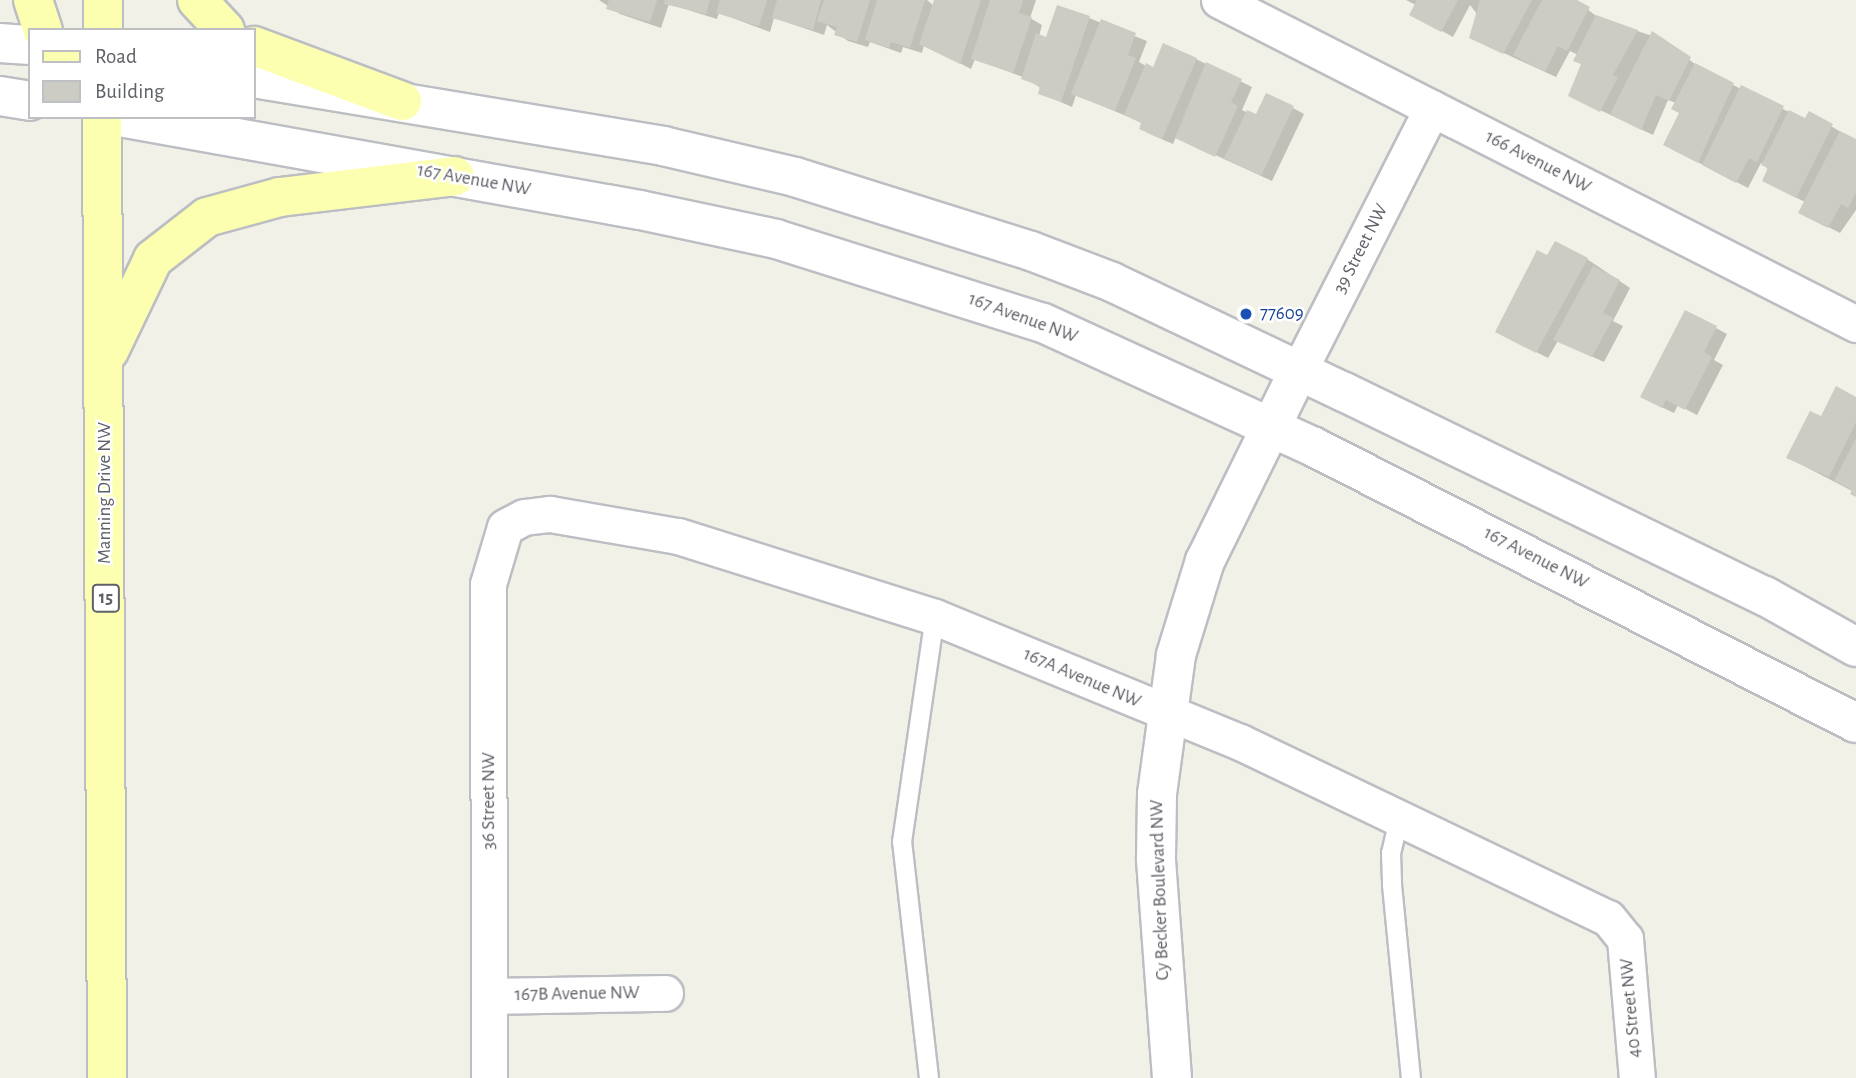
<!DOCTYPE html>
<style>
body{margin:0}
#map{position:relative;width:1856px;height:1078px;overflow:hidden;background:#f1f1e8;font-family:"Alegreya Sans",sans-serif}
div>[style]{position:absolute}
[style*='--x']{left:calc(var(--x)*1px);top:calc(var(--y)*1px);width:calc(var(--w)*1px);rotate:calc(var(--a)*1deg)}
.shadow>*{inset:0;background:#0003}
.building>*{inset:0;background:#ccccc4}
.roads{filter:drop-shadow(2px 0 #bcbec3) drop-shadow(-2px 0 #bcbec3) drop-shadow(0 2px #bcbec3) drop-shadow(0 -2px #bcbec3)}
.service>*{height:18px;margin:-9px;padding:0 9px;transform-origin:9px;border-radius:9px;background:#fff}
.minor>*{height:35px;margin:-17.5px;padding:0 17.5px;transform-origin:17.5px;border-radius:17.5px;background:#fff}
.tertiary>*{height:38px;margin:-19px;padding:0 19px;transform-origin:19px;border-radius:19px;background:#fff}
.secondary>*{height:38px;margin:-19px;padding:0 19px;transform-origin:19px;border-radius:19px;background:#fff}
.primary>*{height:38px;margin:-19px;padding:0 19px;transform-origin:19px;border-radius:19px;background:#fcffaf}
.dots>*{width:19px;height:19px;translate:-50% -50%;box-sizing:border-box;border:4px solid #fff;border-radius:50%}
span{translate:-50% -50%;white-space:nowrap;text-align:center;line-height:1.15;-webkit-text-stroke:5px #fff;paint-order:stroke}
.shield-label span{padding:2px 5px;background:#fff;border:2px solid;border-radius:5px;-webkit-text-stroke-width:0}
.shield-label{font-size:18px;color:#5f6168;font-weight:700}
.street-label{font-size:19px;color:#5f6168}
.transit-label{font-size:19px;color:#164399}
.left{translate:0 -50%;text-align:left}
.legend{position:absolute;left:28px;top:28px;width:228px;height:91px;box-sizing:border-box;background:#fff;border:2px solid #bfc0c3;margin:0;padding:9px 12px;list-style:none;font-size:21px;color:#5f6168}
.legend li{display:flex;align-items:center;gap:14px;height:35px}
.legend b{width:35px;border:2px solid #bfc0c3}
</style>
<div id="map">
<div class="shadow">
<div style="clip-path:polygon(599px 0,927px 0,934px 6px,936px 0,1036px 0,1030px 18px,1042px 25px,1039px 36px,1047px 39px,1089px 18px,1147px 41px,1139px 62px,1146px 66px,1154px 69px,1196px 59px,1252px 87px,1242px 110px,1248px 113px,1257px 117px,1293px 108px,1304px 114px,1272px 181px,1176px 137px,1173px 144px,1152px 135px,1141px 129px,1143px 123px,1076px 95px,1072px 107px,1040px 93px,1041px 88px,1023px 77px,975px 59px,971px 69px,924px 45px,922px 53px,903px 47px,901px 53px,870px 42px,868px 47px,848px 41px,827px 25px,824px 35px,774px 18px,770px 32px,719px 13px,717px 19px,669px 4px,661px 28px,620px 14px)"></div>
<div style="clip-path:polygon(1406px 0,1575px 0,1599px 18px,1664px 40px,1700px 68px,1741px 89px,1806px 120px,1809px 113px,1856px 141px,1856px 210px,1840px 233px,1811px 218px,1805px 202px,1775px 187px,1766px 166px,1761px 163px,1748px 188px,1676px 151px,1681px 113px,1676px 103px,1668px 100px,1653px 135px,1581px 101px,1583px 64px,1578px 55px,1570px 51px,1556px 77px,1482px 43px,1480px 18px,1470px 5px,1453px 37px,1411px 14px,1416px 5px)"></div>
<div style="clip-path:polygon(1548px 257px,1587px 259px,1630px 288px,1613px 321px,1623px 326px,1604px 362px,1558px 341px,1548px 358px,1509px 338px)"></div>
<div style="clip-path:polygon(1716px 328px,1727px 334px,1714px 360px,1723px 365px,1697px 415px,1678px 405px,1674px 413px,1653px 403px)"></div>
<div style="clip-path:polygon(1856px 399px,1856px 493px,1800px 464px,1822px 418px)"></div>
</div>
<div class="building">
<div style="clip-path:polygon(609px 0,657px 0,650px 22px,606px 9px)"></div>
<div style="clip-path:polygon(665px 0,710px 0,706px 14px,664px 4px)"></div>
<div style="clip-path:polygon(720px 0,767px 0,759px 26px,716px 13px)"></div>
<div style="clip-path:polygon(777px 0,821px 0,813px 30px,772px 18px)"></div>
<div style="clip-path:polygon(824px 0,870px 0,857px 42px,834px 35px,837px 27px,817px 21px)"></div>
<div style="clip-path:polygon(877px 0,925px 0,910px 48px,891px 42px,889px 48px,865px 40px)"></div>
<div style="clip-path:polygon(934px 0,981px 0,960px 64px,919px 44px)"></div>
<div style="clip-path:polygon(990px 0,1023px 0,1019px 13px,1032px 17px,1013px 73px,971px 59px)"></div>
<div style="clip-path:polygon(1417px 0,1466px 0,1458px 0,1441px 32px,1409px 15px)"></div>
<div style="clip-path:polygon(1480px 0,1532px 0,1503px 54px,1469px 38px)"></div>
<div style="clip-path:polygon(1542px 0,1577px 0,1590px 7px,1567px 51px,1558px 46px,1545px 72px,1513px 55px)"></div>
<div style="clip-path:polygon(1057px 5px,1090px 16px,1061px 102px,1038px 94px,1040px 86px,1021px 79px,1036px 33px,1046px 37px)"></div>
<div style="clip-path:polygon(1596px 15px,1638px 30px,1613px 75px,1618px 77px,1600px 112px,1568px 96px,1581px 64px,1573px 61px)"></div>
<div style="clip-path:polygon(1101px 19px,1136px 33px,1128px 55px,1136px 58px,1115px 111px,1071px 94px)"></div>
<div style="clip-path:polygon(1652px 31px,1691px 57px,1669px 101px,1656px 95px,1641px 130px,1610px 114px)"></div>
<div style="clip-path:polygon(1163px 43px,1197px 58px,1162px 139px,1139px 129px,1141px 123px,1124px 115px,1146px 63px,1153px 67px)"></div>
<div style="clip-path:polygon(1206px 62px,1242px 79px,1231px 102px,1238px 106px,1215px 157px,1175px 138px)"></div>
<div style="clip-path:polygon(1695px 63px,1734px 83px,1698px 163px,1663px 145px,1679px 113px,1671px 109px)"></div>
<div style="clip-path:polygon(1741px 85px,1784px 106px,1757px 162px,1749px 158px,1736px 183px,1702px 165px)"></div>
<div style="clip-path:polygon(1266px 93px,1294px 106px,1261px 176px,1224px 158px,1247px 110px,1256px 114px)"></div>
<div style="clip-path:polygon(1789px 110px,1805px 118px,1809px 111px,1833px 124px,1796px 198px,1762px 181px,1768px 168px,1761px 165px)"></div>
<div style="clip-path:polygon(1840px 131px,1856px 139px,1856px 193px,1848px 208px,1841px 204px,1828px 228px,1798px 213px)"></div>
<div style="clip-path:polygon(1555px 241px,1588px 258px,1536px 353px,1495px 332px,1537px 250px,1547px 255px)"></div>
<div style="clip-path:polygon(1593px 266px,1620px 280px,1603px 313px,1613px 318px,1592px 357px,1553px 340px)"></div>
<div style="clip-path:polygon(1685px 310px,1717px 326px,1704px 352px,1712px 357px,1685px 410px,1666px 400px,1662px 408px,1640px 397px)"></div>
<div style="clip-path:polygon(1836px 386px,1856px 397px,1856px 422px,1829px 477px,1786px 458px,1810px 411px,1821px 416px)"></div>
<div style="clip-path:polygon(1856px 438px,1856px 497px,1850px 494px,1852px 490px,1834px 481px)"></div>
</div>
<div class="roads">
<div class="service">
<div style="--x:1399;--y:819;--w:35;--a:103"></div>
<div style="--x:1391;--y:853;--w:32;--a:88"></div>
<div style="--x:1392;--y:885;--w:194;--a:84.4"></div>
<div style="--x:929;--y:1078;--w:238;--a:-96.5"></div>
<div style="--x:902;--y:842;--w:227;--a:-81.7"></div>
</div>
<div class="minor">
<div style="--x:1219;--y:0;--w:715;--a:26.96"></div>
<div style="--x:1289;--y:390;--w:316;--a:-63.1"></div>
<div style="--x:489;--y:996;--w:176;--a:-1"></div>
<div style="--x:489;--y:1078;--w:494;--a:-90.1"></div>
<div style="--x:488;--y:584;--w:59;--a:-73.4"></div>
<div style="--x:505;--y:527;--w:21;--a:-28"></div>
<div style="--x:524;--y:517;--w:26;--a:-7"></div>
<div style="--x:550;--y:514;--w:130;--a:9.8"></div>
<div style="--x:678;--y:536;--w:269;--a:17.5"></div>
<div style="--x:935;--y:617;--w:330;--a:22.3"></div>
<div style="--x:1240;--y:742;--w:408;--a:25.6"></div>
<div style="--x:1608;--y:918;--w:27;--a:51"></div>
<div style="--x:1625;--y:939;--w:140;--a:85.1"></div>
</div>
<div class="tertiary">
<div style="--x:1172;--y:1078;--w:221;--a:-94.2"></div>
<div style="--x:1156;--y:858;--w:64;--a:-89.1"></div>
<div style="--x:1157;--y:794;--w:140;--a:-82.2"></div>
<div style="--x:1176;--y:655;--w:98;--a:-72.9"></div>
<div style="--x:1205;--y:561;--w:191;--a:-63.8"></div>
</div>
<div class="secondary">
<div style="--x:0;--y:43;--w:30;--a:4"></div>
<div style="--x:254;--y:78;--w:415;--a:9.4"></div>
<div style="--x:663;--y:146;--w:136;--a:13.2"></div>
<div style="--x:795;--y:177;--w:247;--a:17.4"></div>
<div style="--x:1031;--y:251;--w:87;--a:20.9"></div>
<div style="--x:1112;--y:282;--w:257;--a:25.4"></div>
<div style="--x:1344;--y:392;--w:468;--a:25.9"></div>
<div style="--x:1765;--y:596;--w:104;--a:29.3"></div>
<div style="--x:0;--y:96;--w:30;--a:9"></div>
<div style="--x:120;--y:117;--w:528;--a:10.14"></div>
<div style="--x:640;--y:210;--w:139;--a:12"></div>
<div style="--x:776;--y:239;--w:280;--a:17.5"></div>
<div style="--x:1043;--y:323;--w:298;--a:24.6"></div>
<div style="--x:1314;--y:447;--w:608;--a:26.99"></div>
</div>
<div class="primary">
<div style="--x:33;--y:0;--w:32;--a:72"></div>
<div style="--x:197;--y:0;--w:41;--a:47"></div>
<div style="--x:103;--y:30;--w:30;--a:-90"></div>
<div style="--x:254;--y:46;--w:158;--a:20.4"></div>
<div style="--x:102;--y:117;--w:961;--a:89.7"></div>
<div style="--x:109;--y:351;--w:102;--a:-64.4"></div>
<div style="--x:153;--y:259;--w:68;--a:-37.9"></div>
<div style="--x:207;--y:217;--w:76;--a:-15.3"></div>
<div style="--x:280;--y:197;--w:176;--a:-6.8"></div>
</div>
</div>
<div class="dots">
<div style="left:1246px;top:314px;background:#1a4fb4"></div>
</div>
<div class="shield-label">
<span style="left:106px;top:598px">15</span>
</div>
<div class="street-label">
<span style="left:1538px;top:162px;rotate:27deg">166 Avenue NW</span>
<span style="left:474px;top:180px;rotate:10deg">167 Avenue NW</span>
<span style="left:1361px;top:249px;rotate:-63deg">39 Street NW</span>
<span style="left:1023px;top:318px;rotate:20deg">167 Avenue NW</span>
<span style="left:105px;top:493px;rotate:-90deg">Manning Drive NW</span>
<span style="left:1536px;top:558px;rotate:27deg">167 Avenue NW</span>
<span style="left:1082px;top:678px;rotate:23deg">167A Avenue NW</span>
<span style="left:489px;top:801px;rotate:-90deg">36 Street NW</span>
<span style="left:1160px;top:890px;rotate:-92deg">Cy Becker Boulevard NW</span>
<span style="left:577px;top:994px;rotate:-1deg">167B Avenue NW</span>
<span style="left:1631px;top:1008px;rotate:-95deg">40 Street NW</span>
</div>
<div class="transit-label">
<span class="left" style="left:1260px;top:314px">77609</span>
</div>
<ul class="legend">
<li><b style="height:9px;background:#fcffaf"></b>Road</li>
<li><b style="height:19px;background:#ccccc4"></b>Building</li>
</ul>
</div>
